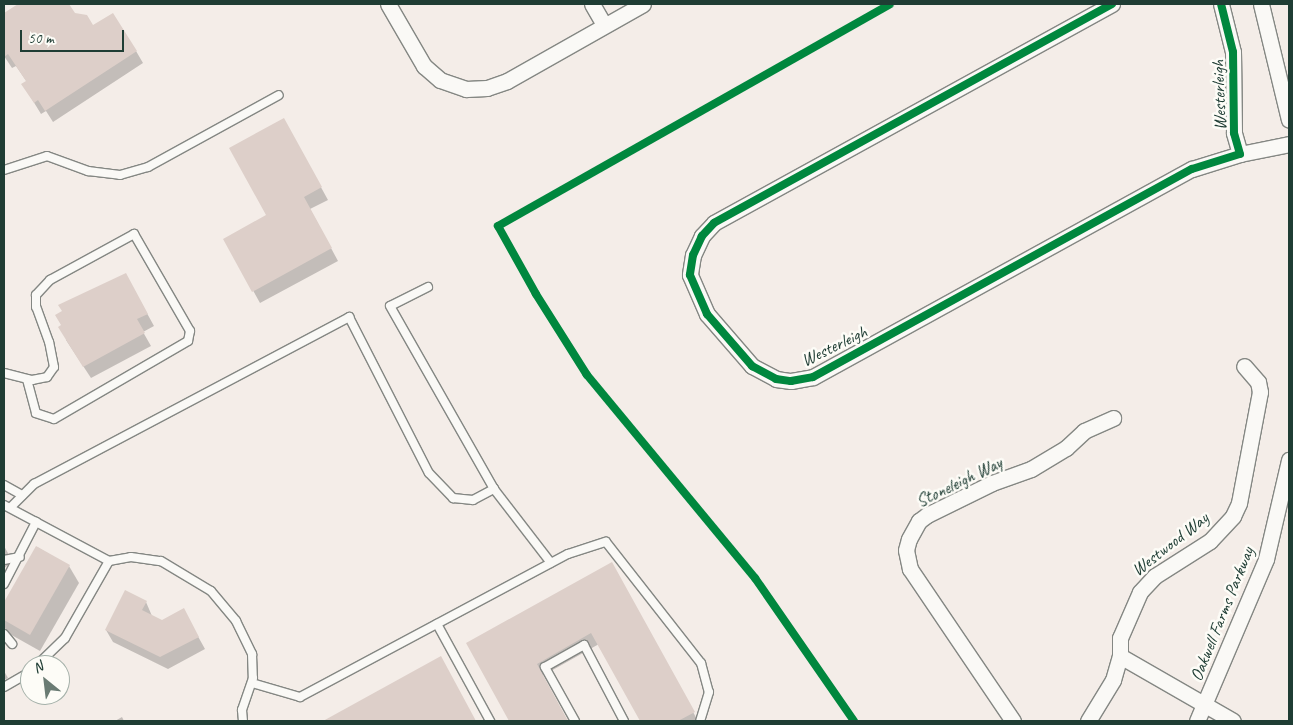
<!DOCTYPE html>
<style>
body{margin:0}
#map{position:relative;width:1293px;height:725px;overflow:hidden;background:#f4ede8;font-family:Caveat,sans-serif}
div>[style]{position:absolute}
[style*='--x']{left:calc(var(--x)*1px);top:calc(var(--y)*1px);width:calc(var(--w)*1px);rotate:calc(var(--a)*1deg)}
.shadow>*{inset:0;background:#0003}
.building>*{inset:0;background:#ddcfc9}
.roads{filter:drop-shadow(1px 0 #848783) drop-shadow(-1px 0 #848783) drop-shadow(0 1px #848783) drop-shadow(0 -1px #848783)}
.service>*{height:8px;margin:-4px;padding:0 4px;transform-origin:4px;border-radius:4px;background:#faf9f6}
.minor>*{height:15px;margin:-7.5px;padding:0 7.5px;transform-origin:7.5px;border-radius:7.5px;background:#faf9f6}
.cycleway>*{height:8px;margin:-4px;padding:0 4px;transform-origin:4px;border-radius:4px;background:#00873e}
span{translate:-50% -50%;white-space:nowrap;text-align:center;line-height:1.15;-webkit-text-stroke:5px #fdfcf7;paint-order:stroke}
.street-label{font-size:18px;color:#1f3d34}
.frame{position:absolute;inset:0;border:5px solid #1f3d34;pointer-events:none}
.north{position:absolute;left:20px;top:655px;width:50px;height:50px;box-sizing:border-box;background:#fdfcf7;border:1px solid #a4b0a9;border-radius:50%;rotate:331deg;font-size:14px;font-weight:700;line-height:20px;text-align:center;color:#1f3d34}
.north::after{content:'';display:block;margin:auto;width:18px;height:22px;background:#6a7b73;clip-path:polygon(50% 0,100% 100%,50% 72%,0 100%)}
.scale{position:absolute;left:20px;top:30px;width:104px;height:22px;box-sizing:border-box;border:2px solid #1f3d34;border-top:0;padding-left:6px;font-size:15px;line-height:18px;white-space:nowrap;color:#1f3d34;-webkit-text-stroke:4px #fdfcf7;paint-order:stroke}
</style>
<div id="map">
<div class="shadow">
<div style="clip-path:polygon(20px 4px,68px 4px,74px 14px,93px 27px,136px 51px,143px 63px,53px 122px,46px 111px,41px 114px,30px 96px,27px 82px,16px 66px,12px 68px,4px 56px,4px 14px)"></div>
<div style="clip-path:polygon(290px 131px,328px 200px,310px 209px,338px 261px,260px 303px,225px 240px,268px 216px)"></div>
<div style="clip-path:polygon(132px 286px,154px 326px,143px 332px,151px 346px,91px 378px,66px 340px)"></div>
<div style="clip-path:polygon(4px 546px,13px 562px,4px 568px)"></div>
<div style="clip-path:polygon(37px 547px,69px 566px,79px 583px,40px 651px,8px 633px,4px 626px,4px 604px)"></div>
<div style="clip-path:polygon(611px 564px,698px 721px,641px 721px,599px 644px,542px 676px,567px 721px,511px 721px,468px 643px)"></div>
<div style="clip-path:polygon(146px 602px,152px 616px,162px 621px,190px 622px,205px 649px,168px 669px,113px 642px,106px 630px)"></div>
<div style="clip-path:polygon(440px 658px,475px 721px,326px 721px)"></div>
<div style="clip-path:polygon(4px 671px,8px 678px,4px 680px)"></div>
<div style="clip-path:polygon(122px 717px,124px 721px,115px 721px)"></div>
</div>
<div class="building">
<div style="clip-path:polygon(18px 4px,69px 4px,75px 13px,87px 15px,93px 25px,113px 13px,137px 51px,45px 111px,38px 100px,34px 103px,21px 84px,26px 81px,8px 54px,4px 57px,4px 13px)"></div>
<div style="clip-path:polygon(284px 118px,322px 187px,304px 197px,332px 248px,252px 292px,223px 239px,266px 215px,229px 148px)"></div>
<div style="clip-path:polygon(126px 273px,148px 314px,137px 319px,145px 333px,83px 367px,58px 327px,61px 325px,55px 315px,62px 311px,58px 305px)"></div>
<div style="clip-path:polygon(36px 546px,70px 565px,30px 635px,4px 620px,4px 602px)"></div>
<div style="clip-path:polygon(612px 562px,695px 712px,678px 721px,640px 721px,591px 633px,537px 664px,568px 721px,509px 721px,466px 643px)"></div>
<div style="clip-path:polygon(125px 590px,147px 601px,142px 610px,162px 620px,184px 608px,199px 637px,160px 657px,105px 630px)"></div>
<div style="clip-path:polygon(441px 656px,476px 721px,323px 721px)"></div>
</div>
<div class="roads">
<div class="service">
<div style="--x:4;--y:170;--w:45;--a:-18"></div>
<div style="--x:47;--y:156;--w:44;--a:20.1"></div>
<div style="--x:88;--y:171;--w:32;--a:7"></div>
<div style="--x:120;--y:175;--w:29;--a:-16"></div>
<div style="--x:148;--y:167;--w:149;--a:-28.8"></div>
<div style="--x:428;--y:287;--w:42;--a:153.4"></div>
<div style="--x:390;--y:306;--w:210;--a:60.4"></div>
<div style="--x:4;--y:373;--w:29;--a:14"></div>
<div style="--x:32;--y:380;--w:15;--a:-11"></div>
<div style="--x:47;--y:377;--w:12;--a:-55"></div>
<div style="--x:54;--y:367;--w:25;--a:-101"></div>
<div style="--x:49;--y:342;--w:37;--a:-110"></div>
<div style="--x:36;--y:307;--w:12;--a:-90"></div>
<div style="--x:36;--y:295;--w:21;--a:-47"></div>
<div style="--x:50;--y:280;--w:96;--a:-28.7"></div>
<div style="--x:134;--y:234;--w:112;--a:60"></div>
<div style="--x:190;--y:331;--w:10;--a:101"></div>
<div style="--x:188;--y:341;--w:155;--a:149.8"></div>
<div style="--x:54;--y:419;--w:19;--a:-162"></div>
<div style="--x:36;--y:413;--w:35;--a:-105"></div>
<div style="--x:4;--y:485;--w:21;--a:29"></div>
<div style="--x:4;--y:505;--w:119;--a:28.1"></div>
<div style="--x:109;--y:561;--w:89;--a:119.7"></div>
<div style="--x:65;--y:638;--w:39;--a:136"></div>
<div style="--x:11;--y:507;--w:33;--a:-45"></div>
<div style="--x:34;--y:484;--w:357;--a:-27.9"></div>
<div style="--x:349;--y:317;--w:175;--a:62.9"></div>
<div style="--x:429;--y:473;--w:35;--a:46"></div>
<div style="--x:453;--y:498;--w:20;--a:6"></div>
<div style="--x:473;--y:500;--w:24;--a:-28"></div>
<div style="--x:494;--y:489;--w:93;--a:52.4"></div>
<div style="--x:4;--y:560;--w:16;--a:-11"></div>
<div style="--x:109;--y:561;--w:22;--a:-10"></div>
<div style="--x:131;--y:557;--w:30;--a:8"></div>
<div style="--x:161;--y:561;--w:58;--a:31"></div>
<div style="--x:211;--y:591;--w:39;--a:50"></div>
<div style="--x:236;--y:621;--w:37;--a:64"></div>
<div style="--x:252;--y:654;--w:24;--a:88"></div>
<div style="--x:253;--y:678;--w:34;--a:109"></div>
<div style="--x:242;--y:710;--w:11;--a:85"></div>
<div style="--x:4;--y:584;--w:70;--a:-62.7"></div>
<div style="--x:437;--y:624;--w:111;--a:61.3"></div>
<div style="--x:4;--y:634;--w:13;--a:51"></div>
<div style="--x:252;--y:683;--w:50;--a:16.3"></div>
<div style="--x:300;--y:697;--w:304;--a:-28.1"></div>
<div style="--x:568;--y:554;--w:40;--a:-18"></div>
<div style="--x:606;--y:542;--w:154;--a:51.9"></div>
<div style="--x:701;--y:663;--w:30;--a:75"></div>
<div style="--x:709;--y:692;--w:30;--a:107"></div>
<div style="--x:4;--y:687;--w:30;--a:-30"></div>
<div style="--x:575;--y:721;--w:62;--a:-119.1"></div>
<div style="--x:545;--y:667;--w:45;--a:-29.4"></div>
<div style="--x:584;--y:645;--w:86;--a:62.2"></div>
</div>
<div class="minor">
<div style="--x:388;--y:4;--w:72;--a:59.9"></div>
<div style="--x:424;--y:66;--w:21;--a:41"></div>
<div style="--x:440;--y:80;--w:28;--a:19"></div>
<div style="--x:466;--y:89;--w:21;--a:-3"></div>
<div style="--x:487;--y:88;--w:21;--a:-19"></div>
<div style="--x:507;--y:81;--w:156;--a:-29.5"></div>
<div style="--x:592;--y:4;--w:24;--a:60"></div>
<div style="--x:1112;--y:4;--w:454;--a:151.2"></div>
<div style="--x:714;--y:223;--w:18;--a:133"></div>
<div style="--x:702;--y:236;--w:21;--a:115"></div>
<div style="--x:693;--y:255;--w:20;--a:99"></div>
<div style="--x:690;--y:275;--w:43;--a:66.4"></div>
<div style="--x:707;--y:314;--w:69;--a:49.1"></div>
<div style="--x:752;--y:366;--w:27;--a:28"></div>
<div style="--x:776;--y:379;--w:15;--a:8"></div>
<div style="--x:791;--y:381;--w:22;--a:-10"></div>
<div style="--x:813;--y:377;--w:432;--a:-28.8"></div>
<div style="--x:1192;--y:169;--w:50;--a:-17.4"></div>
<div style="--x:1240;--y:154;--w:22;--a:-106"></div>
<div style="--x:1234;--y:133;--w:81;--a:-90.7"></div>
<div style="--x:1233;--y:52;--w:49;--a:-104"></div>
<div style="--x:1261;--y:4;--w:119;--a:76.4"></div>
<div style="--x:1240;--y:154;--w:50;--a:-11.5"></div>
<div style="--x:1120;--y:656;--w:130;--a:29.9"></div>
<div style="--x:1013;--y:721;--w:184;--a:-124.1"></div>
<div style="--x:910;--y:569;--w:19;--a:-102"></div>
<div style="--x:906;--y:550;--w:11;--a:-75"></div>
<div style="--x:909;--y:539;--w:21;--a:-61"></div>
<div style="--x:919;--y:521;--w:10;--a:-37"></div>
<div style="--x:927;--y:515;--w:72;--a:-26.2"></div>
<div style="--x:992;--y:483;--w:41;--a:-19.7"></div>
<div style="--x:1031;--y:469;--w:41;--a:-31"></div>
<div style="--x:1066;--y:448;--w:25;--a:-43"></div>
<div style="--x:1084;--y:431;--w:32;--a:-24"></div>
<div style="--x:1088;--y:721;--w:48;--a:-58.6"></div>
<div style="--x:1113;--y:680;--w:25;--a:-74"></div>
<div style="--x:1120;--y:656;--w:18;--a:-90"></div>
<div style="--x:1120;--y:638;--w:50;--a:-66.5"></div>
<div style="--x:1140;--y:592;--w:22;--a:-47"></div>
<div style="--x:1155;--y:576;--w:65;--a:-32.5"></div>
<div style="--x:1210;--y:541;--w:34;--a:-47"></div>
<div style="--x:1233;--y:516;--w:14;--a:-65"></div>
<div style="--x:1239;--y:503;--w:113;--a:-79.3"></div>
<div style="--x:1260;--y:392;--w:10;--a:-101"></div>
<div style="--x:1258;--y:382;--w:21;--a:-131"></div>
<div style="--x:1197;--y:721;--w:176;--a:-66.9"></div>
<div style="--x:1266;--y:559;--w:102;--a:-76.9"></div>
</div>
</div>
<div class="cycleway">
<div style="--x:1112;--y:4;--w:454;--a:151.2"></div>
<div style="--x:714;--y:223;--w:18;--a:133"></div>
<div style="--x:702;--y:236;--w:21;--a:115"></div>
<div style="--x:693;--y:255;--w:20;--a:99"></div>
<div style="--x:690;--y:275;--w:43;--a:66.4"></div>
<div style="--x:707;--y:314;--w:69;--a:49.1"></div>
<div style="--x:752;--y:366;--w:27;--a:28"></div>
<div style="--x:776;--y:379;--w:15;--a:8"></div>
<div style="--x:791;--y:381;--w:22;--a:-10"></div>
<div style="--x:813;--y:377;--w:432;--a:-28.8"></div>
<div style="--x:1192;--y:169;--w:50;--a:-17.4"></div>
<div style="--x:1240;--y:154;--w:22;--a:-106"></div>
<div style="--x:1234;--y:133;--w:81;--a:-90.7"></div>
<div style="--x:1233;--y:52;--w:49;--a:-104"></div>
<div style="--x:854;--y:721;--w:174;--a:-124.7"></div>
<div style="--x:755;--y:578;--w:264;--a:-129.6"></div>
<div style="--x:587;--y:375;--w:96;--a:-122.2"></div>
<div style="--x:536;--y:294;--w:78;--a:-119.2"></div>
<div style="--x:498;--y:226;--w:450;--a:-29.5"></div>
</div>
<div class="street-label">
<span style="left:1219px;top:95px;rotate:-92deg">Westerleigh</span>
<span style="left:834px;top:346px;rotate:-26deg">Westerleigh</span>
<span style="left:959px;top:482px;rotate:-26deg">Stoneleigh Way</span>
<span style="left:1170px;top:544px;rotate:-38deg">Westwood Way</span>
<span style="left:1222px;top:614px;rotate:-68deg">Oakwell Farms Parkway</span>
</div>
<div class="frame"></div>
<div class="north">N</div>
<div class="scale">50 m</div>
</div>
